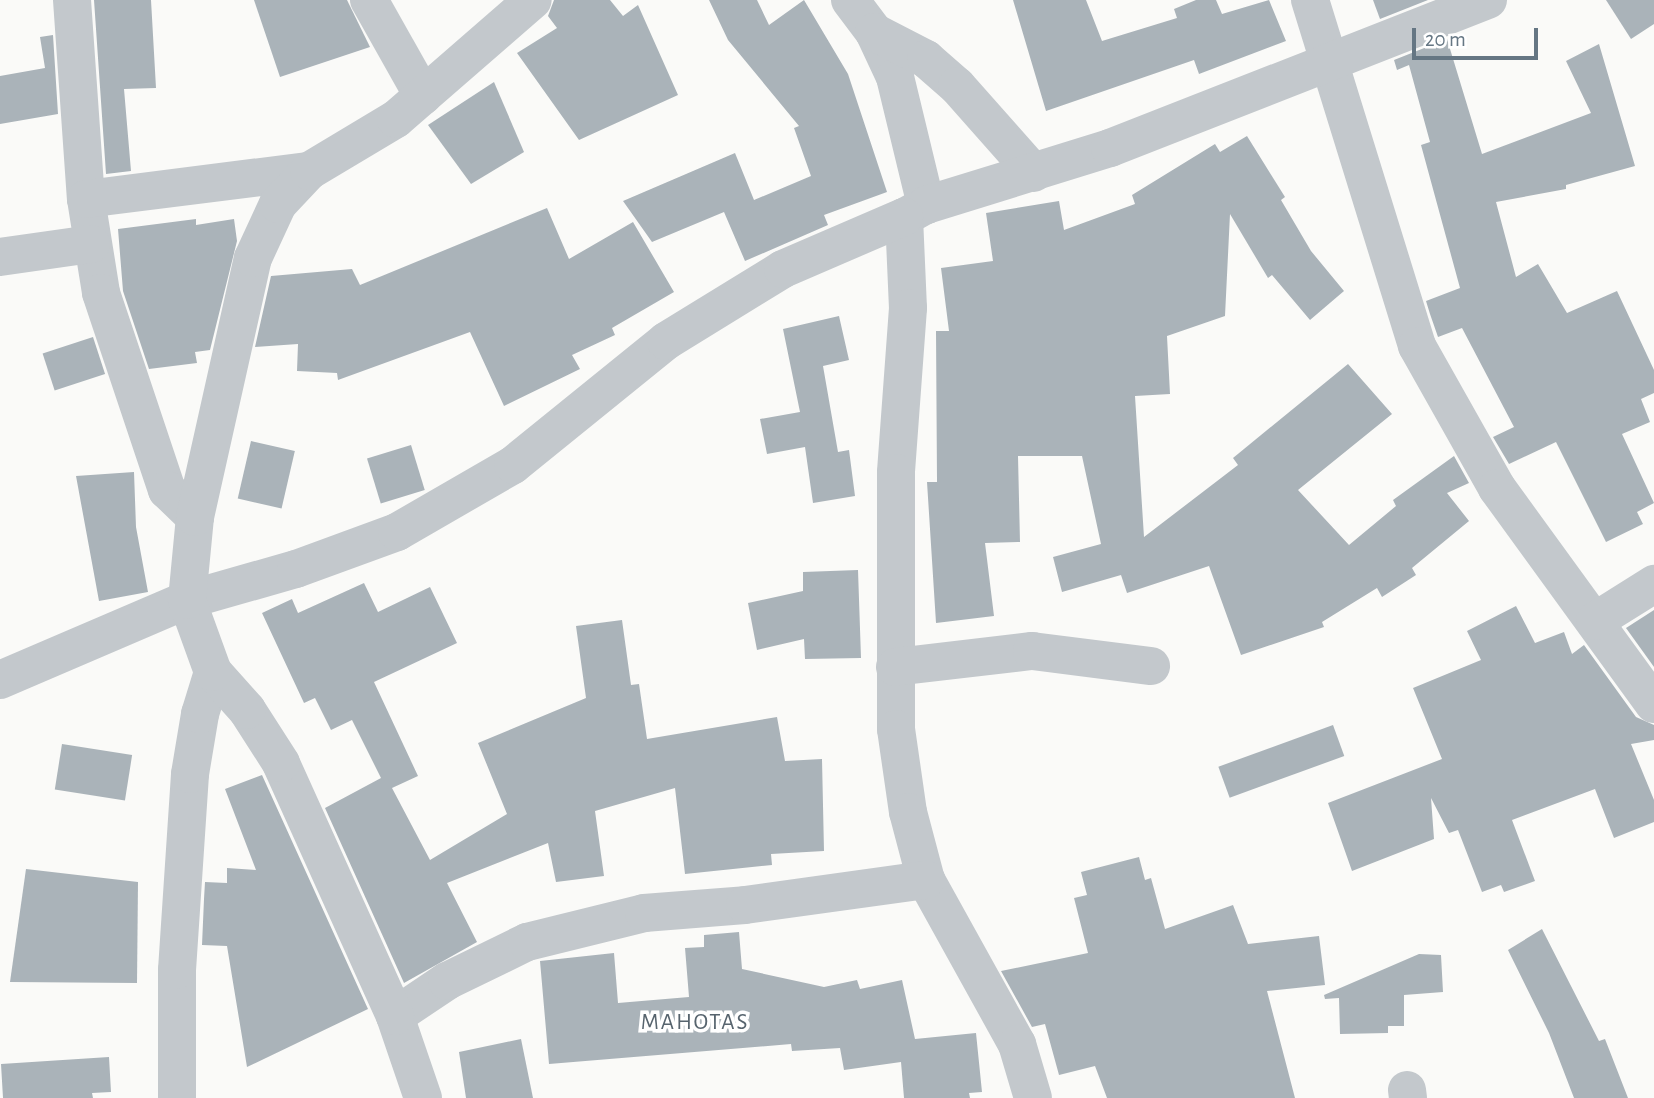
<!DOCTYPE html>
<style>
body{margin:0}
#map{position:relative;width:1654px;height:1098px;overflow:hidden;background:#fafaf8;font-family:"Alegreya Sans",sans-serif}
div>[style]{position:absolute}
[style*='--x']{left:calc(var(--x)*1px);top:calc(var(--y)*1px);width:calc(var(--w)*1px);rotate:calc(var(--a)*1deg)}
.building>*{inset:0;background:#aab3b9;transform-origin:0 0}
.street>*{height:38px;margin:-19px;padding:0 19px;transform-origin:19px;border-radius:19px;background:#c3c8cc}
span{translate:-50% -50%;white-space:nowrap;text-align:center;line-height:1.15;-webkit-text-stroke:7px #fff;paint-order:stroke}
.neighbourhood-label{font-size:23px;color:#57646e;letter-spacing:2px}
.scale{position:absolute;left:1412px;top:28px;width:126px;height:32px;box-sizing:border-box;border:4px solid #657683;border-top:0;padding-left:9px;font-size:21px;line-height:24px;white-space:nowrap;color:#657683;-webkit-text-stroke:5px #fff;paint-order:stroke}
</style>
<div id="map">
<div class="building">
<div style="clip-path:polygon(94px 0,151px 0,156px 88px,124px 89px,131px 171px,106px 174px)"></div>
<div style="clip-path:polygon(254px 0,347px 0,370px 47px,280px 77px)"></div>
<div style="clip-path:polygon(554px 0,610px 0,623px 16px,638px 5px,678px 95px,579px 140px,517px 53px,557px 28px,548px 16px)"></div>
<div style="clip-path:polygon(709px 0,757px 0,769px 25px,804px 0,848px 74px,887px 192px,824px 215px,828px 225px,745px 261px,724px 212px,652px 242px,623px 201px,735px 153px,754px 200px,811px 176px,794px 128px,799px 126px,728px 40px)"></div>
<div style="clip-path:polygon(1013px 0,1086px 0,1102px 41px,1177px 18px,1174px 9px,1196px 0,1216px 0,1222px 14px,1269px 0,1286px 41px,1199px 74px,1194px 60px,1046px 111px)"></div>
<div style="clip-path:polygon(1373px 0,1428px 0,1380px 19px)"></div>
<div style="clip-path:polygon(1606px 0,1654px 0,1654px 24px,1631px 39px)"></div>
<div style="clip-path:polygon(53px 35px,58px 114px,0 124px,0 76px,45px 68px,40px 37px)"></div>
<div style="clip-path:polygon(1447px 39px,1482px 154px,1591px 113px,1566px 61px,1599px 44px,1635px 166px,1566px 185px,1566px 189px,1496px 202px,1516px 277px,1538px 264px,1567px 313px,1617px 291px,1654px 370px,1654px 393px,1641px 399px,1650px 422px,1622px 434px,1654px 503px,1637px 512px,1643px 524px,1606px 542px,1556px 442px,1509px 464px,1493px 437px,1514px 427px,1462px 328px,1438px 337px,1430px 314px,1426px 301px,1460px 288px,1421px 145px,1430px 142px,1409px 65px,1397px 70px,1394px 60px)"></div>
<div style="clip-path:polygon(494px 82px,524px 152px,471px 184px,428px 125px)"></div>
<div style="clip-path:polygon(1247px 136px,1285px 197px,1281px 200px,1311px 251px,1344px 291px,1310px 320px,1272px 275px,1268px 278px,1230px 214px,1225px 316px,1167px 336px,1170px 394px,1135px 396px,1144px 537px,1238px 465px,1233px 458px,1348px 364px,1392px 414px,1298px 490px,1349px 545px,1396px 506px,1393px 500px,1454px 456px,1469px 483px,1447px 493px,1469px 521px,1412px 568px,1416px 575px,1382px 597px,1377px 588px,1322px 622px,1324px 627px,1241px 655px,1209px 566px,1127px 593px,1121px 575px,1062px 592px,1053px 557px,1101px 544px,1082px 456px,1018px 456px,1020px 542px,985px 543px,994px 616px,936px 623px,927px 482px,937px 482px,936px 331px,949px 331px,941px 268px,993px 261px,986px 213px,1059px 201px,1064px 230px,1135px 204px,1132px 195px,1215px 144px,1220px 152px)"></div>
<div style="clip-path:polygon(547px 208px,569px 259px,633px 222px,674px 292px,612px 328px,615px 335px,572px 355px,580px 369px,504px 406px,470px 332px,338px 380px,337px 373px,297px 371px,298px 344px,255px 347px,271px 276px,352px 269px,360px 285px)"></div>
<div style="clip-path:polygon(196px 219px,196px 225px,234px 219px,237px 241px,210px 350px,195px 352px,197px 363px,149px 369px,123px 291px,118px 229px)"></div>
<div style="clip-path:polygon(839px 316px,849px 360px,823px 366px,838px 452px,849px 450px,855px 496px,813px 503px,805px 447px,767px 454px,760px 419px,800px 412px,783px 329px)"></div>
<div style="left:93px;top:337px;width:39px;height:53px;rotate:72deg"></div>
<div style="left:251px;top:441px;width:45px;height:59px;rotate:13deg"></div>
<div style="left:411px;top:445px;width:47px;height:46px;rotate:73deg"></div>
<div style="clip-path:polygon(134px 472px,136px 527px,148px 592px,99px 601px,76px 476px)"></div>
<div style="clip-path:polygon(858px 570px,861px 658px,805px 659px,804px 639px,757px 650px,748px 603px,803px 591px,803px 572px)"></div>
<div style="clip-path:polygon(364px 583px,378px 612px,430px 587px,457px 643px,374px 682px,418px 776px,392px 788px,430px 860px,507px 814px,478px 743px,586px 698px,576px 626px,622px 620px,631px 685px,639px 684px,647px 739px,777px 717px,785px 761px,822px 759px,824px 851px,771px 854px,772px 865px,685px 874px,675px 788px,595px 811px,604px 876px,556px 882px,548px 843px,447px 883px,477px 942px,404px 983px,325px 808px,381px 778px,352px 720px,331px 730px,315px 698px,304px 703px,262px 613px,292px 599px,298px 613px)"></div>
<div style="clip-path:polygon(1516px 606px,1535px 643px,1564px 632px,1572px 654px,1584px 645px,1636px 717px,1654px 725px,1654px 740px,1631px 744px,1654px 800px,1654px 822px,1614px 838px,1595px 789px,1512px 820px,1535px 881px,1504px 892px,1501px 885px,1482px 892px,1458px 830px,1449px 833px,1431px 798px,1434px 839px,1352px 871px,1328px 803px,1442px 759px,1413px 688px,1481px 660px,1467px 631px)"></div>
<div style="clip-path:polygon(1654px 610px,1654px 667px,1626px 628px)"></div>
<div style="left:1333px;top:725px;width:33px;height:122px;rotate:70deg"></div>
<div style="left:62px;top:744px;width:71px;height:46px;rotate:9deg"></div>
<div style="clip-path:polygon(262px 775px,368px 1009px,247px 1067px,227px 946px,202px 945px,204px 899px,205px 882px,227px 883px,227px 868px,256px 870px,225px 789px)"></div>
<div style="clip-path:polygon(1139px 857px,1145px 880px,1151px 878px,1165px 929px,1233px 905px,1248px 944px,1319px 936px,1325px 985px,1267px 991px,1295px 1098px,1107px 1098px,1095px 1066px,1059px 1075px,1045px 1024px,1032px 1027px,1001px 971px,1088px 953px,1074px 898px,1087px 895px,1081px 872px)"></div>
<div style="clip-path:polygon(26px 869px,138px 882px,137px 983px,10px 982px)"></div>
<div style="clip-path:polygon(1542px 929px,1599px 1041px,1605px 1039px,1628px 1098px,1574px 1098px,1549px 1033px,1508px 950px)"></div>
<div style="clip-path:polygon(739px 932px,742px 969px,824px 987px,857px 980px,860px 989px,902px 980px,915px 1039px,976px 1033px,982px 1092px,969px 1093px,970px 1098px,904px 1098px,901px 1062px,844px 1070px,840px 1048px,792px 1051px,791px 1044px,549px 1064px,540px 961px,614px 953px,618px 1003px,689px 997px,685px 948px,704px 947px,704px 935px)"></div>
<div style="clip-path:polygon(1419px 954px,1441px 955px,1443px 992px,1404px 995px,1404px 1026px,1388px 1026px,1388px 1033px,1340px 1034px,1339px 998px,1325px 999px,1324px 995px)"></div>
<div style="clip-path:polygon(521px 1039px,533px 1098px,466px 1098px,459px 1052px)"></div>
<div style="clip-path:polygon(109px 1057px,111px 1092px,92px 1093px,93px 1098px,3px 1098px,1px 1064px)"></div>
</div>
<div class="street">
<div style="--x:72;--y:0;--w:199;--a:86"></div>
<div style="--x:86;--y:199;--w:95;--a:80.9"></div>
<div style="--x:101;--y:293;--w:208;--a:71.5"></div>
<div style="--x:167;--y:490;--w:39;--a:44"></div>
<div style="--x:369;--y:0;--w:110;--a:60.6"></div>
<div style="--x:850;--y:0;--w:40;--a:53"></div>
<div style="--x:874;--y:32;--w:50;--a:65"></div>
<div style="--x:895;--y:77;--w:132;--a:76.4"></div>
<div style="--x:926;--y:205;--w:25;--a:151"></div>
<div style="--x:904;--y:217;--w:91;--a:87.5"></div>
<div style="--x:908;--y:308;--w:165;--a:94.2"></div>
<div style="--x:896;--y:473;--w:256;--a:90"></div>
<div style="--x:896;--y:729;--w:84;--a:81.8"></div>
<div style="--x:908;--y:812;--w:70;--a:75.2"></div>
<div style="--x:926;--y:880;--w:188;--a:61"></div>
<div style="--x:1017;--y:1044;--w:56;--a:73.5"></div>
<div style="--x:1310;--y:0;--w:362;--a:72.8"></div>
<div style="--x:1417;--y:346;--w:163;--a:60.6"></div>
<div style="--x:1497;--y:488;--w:267;--a:54"></div>
<div style="--x:874;--y:32;--w:59;--a:27.4"></div>
<div style="--x:926;--y:59;--w:41;--a:41.1"></div>
<div style="--x:957;--y:86;--w:116;--a:48.5"></div>
<div style="--x:86;--y:199;--w:225;--a:-7.2"></div>
<div style="--x:926;--y:205;--w:193;--a:-17.2"></div>
<div style="--x:1110;--y:148;--w:406;--a:-21.4"></div>
<div style="--x:0;--y:257;--w:92;--a:-8.1"></div>
<div style="--x:1595;--y:621;--w:70;--a:-32.1"></div>
<div style="--x:895;--y:667;--w:138;--a:-6.7"></div>
<div style="--x:1032;--y:651;--w:120;--a:7.2"></div>
<div style="--x:0;--y:680;--w:203;--a:-23.2"></div>
<div style="--x:187;--y:600;--w:113;--a:-15.9"></div>
<div style="--x:296;--y:569;--w:108;--a:-20.1"></div>
<div style="--x:397;--y:532;--w:134;--a:-30"></div>
<div style="--x:513;--y:465;--w:197;--a:-39"></div>
<div style="--x:666;--y:341;--w:137;--a:-31.6"></div>
<div style="--x:783;--y:269;--w:132;--a:-23.3"></div>
<div style="--x:395;--y:1016;--w:63;--a:-33.9"></div>
<div style="--x:447;--y:981;--w:89;--a:-26"></div>
<div style="--x:527;--y:942;--w:121;--a:-13.9"></div>
<div style="--x:644;--y:913;--w:101;--a:-4.5"></div>
<div style="--x:745;--y:905;--w:183;--a:-7.9"></div>
<div style="--x:1407;--y:1090;--w:8;--a:83"></div>
<div style="--x:177;--y:1098;--w:128;--a:-90"></div>
<div style="--x:177;--y:970;--w:196;--a:-86.2"></div>
<div style="--x:190;--y:774;--w:61;--a:-80.5"></div>
<div style="--x:200;--y:714;--w:44;--a:-72.8"></div>
<div style="--x:423;--y:1098;--w:87;--a:-108.9"></div>
<div style="--x:395;--y:1016;--w:277;--a:-114.3"></div>
<div style="--x:281;--y:763;--w:63;--a:-122.7"></div>
<div style="--x:247;--y:710;--w:51;--a:-131.8"></div>
<div style="--x:213;--y:672;--w:77;--a:-109.9"></div>
<div style="--x:187;--y:600;--w:83;--a:-84.5"></div>
<div style="--x:195;--y:517;--w:265;--a:-77.4"></div>
<div style="--x:253;--y:258;--w:60;--a:-65.2"></div>
<div style="--x:278;--y:204;--w:45;--a:-46.8"></div>
<div style="--x:309;--y:171;--w:101;--a:-30.9"></div>
<div style="--x:396;--y:119;--w:181;--a:-41"></div>
</div>
<div class="neighbourhood-label">
<span style="left:695px;top:1023px">MAHOTAS</span>
</div>
<div class="scale">20 m</div>
</div>
